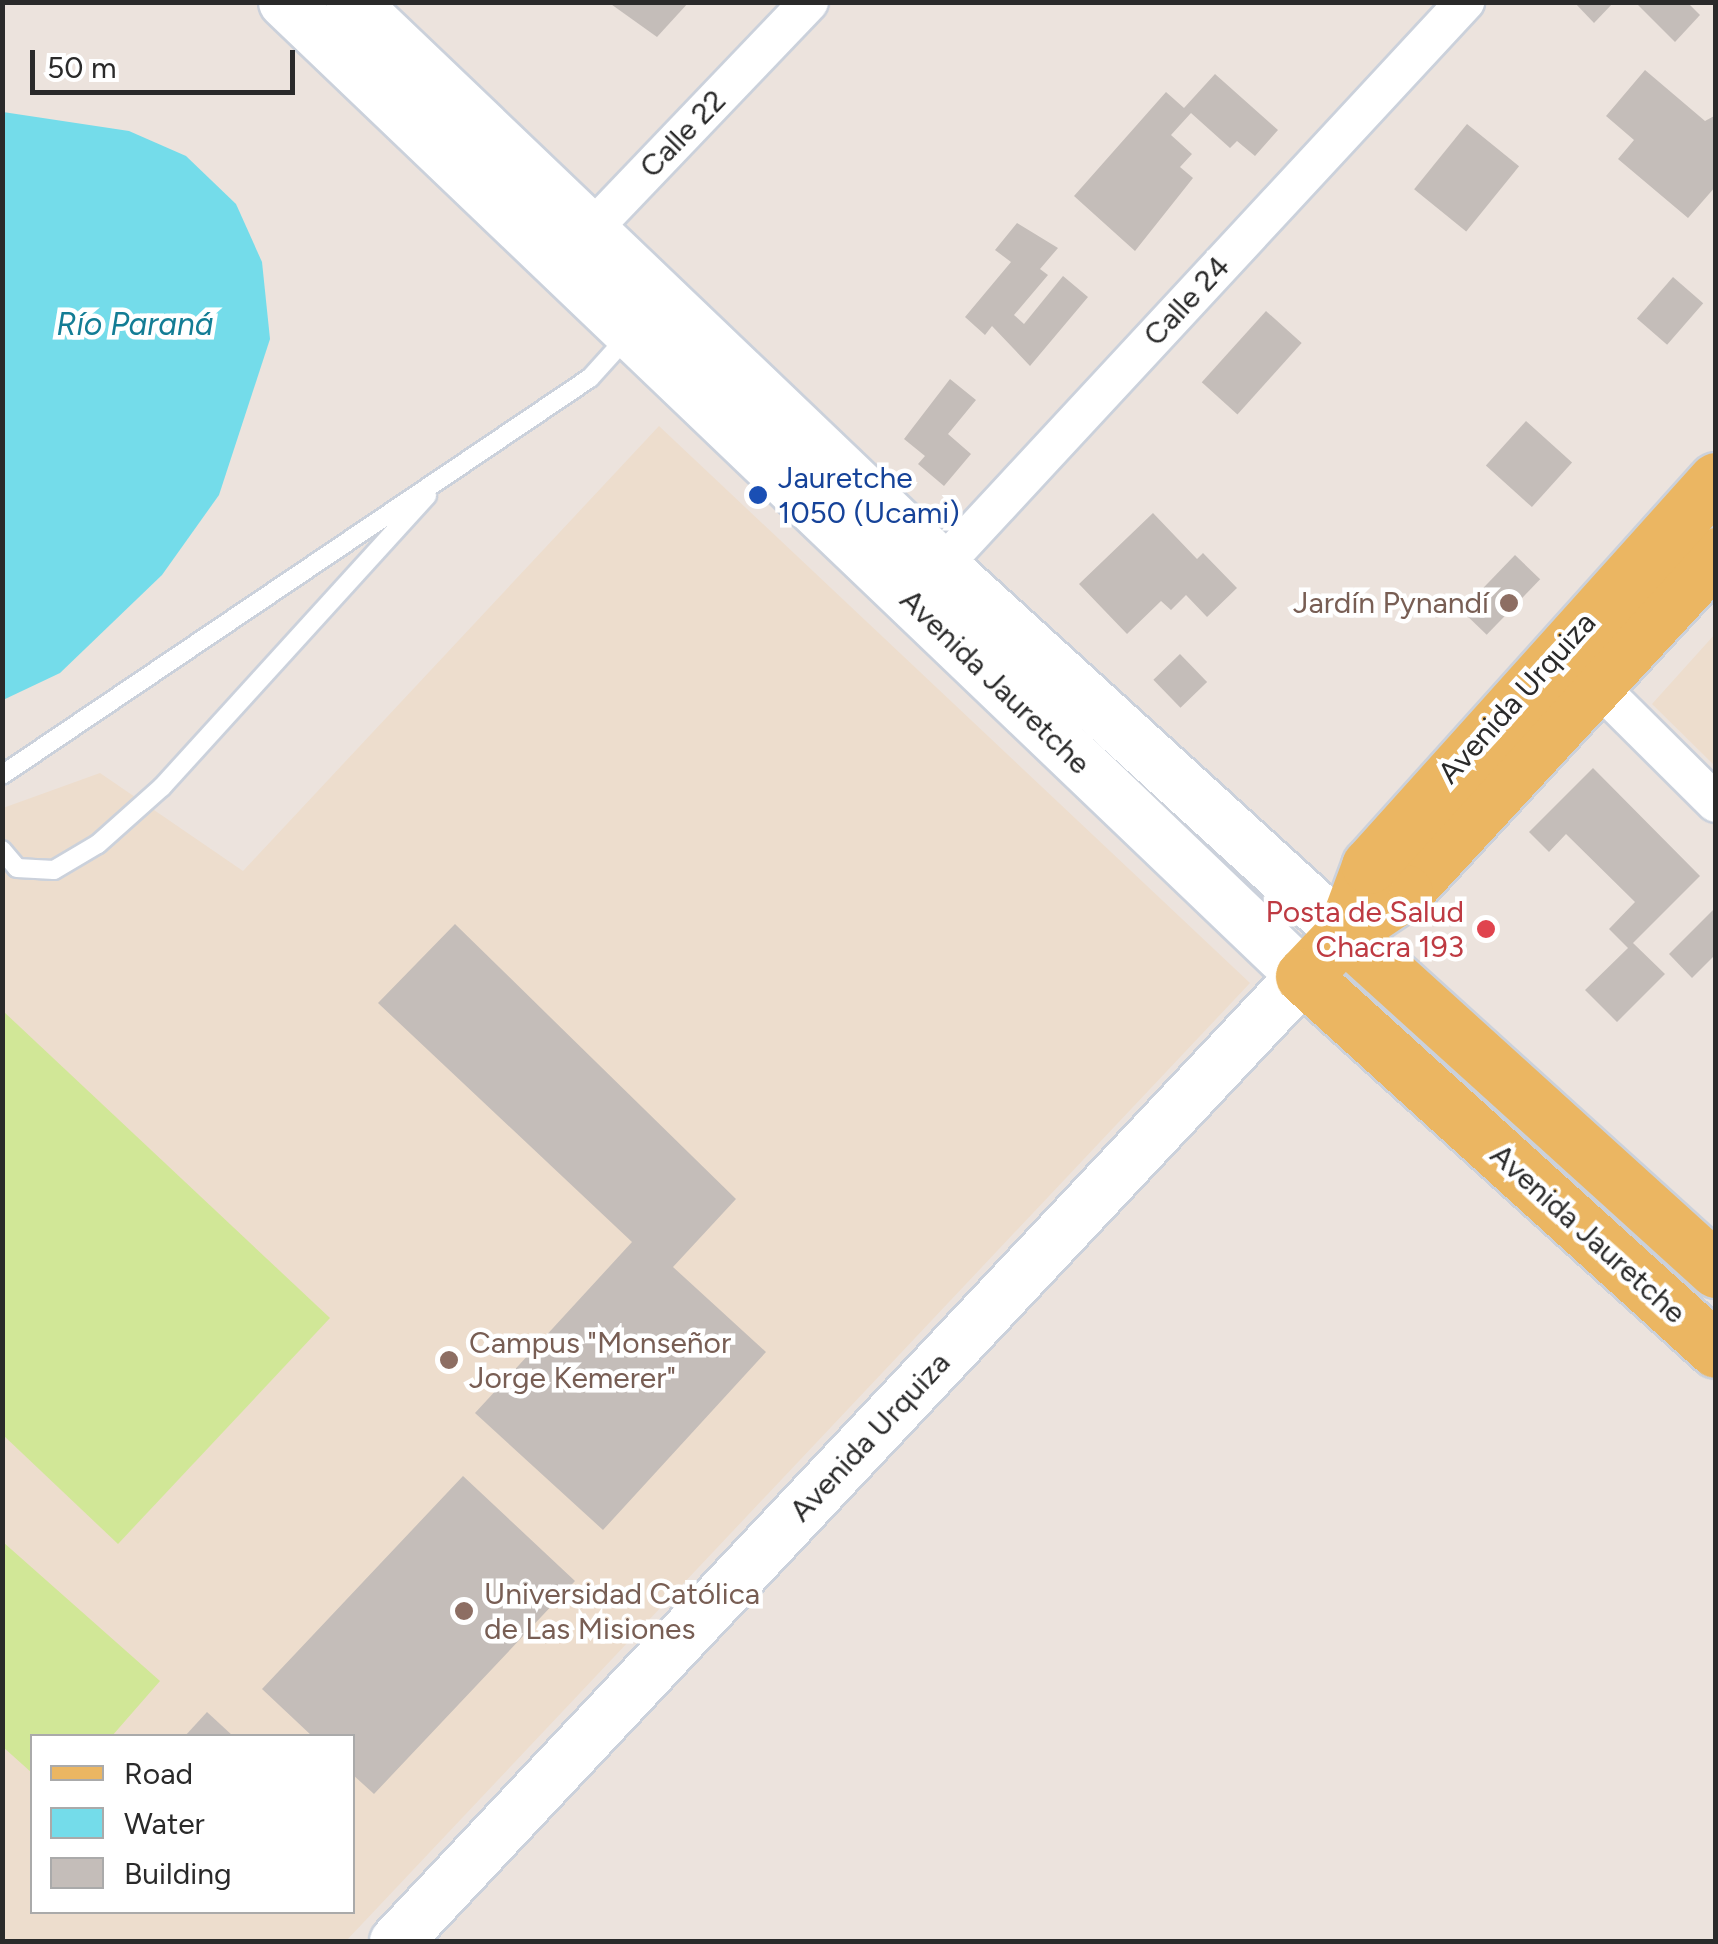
<!DOCTYPE html>
<meta charset="utf-8">
<style>
body{margin:0}
#map{position:relative;width:1718px;height:1944px;overflow:hidden;background:#ece3dd;font-family:Figtree,sans-serif}
div>[style]{position:absolute}
[style*='--x']{left:calc(var(--x)*1px);top:calc(var(--y)*1px);width:calc(var(--w)*1px);rotate:calc(var(--a)*1deg)}
.education>*{inset:0;background:#edddcd}
.pitch>*{inset:0;background:#d1e797}
.water>*{inset:0;background:#74dcea}
.building>*{inset:0;background:#c4bdb9;transform-origin:0 0}
.roads{filter:drop-shadow(2px 0 #cbd1db) drop-shadow(-2px 0 #cbd1db) drop-shadow(0 2px #cbd1db) drop-shadow(0 -2px #cbd1db)}
.lane>*{height:18px;margin:-9px;padding:0 9px;transform-origin:9px;border-radius:9px;background:#fff}
.street>*{height:38px;margin:-19px;padding:0 19px;transform-origin:19px;border-radius:19px;background:#fff}
.secondary>*{height:52px;margin:-26px;padding:0 26px;transform-origin:26px;border-radius:26px;background:#fff}
.primary>*{height:55px;margin:-27.5px;padding:0 27.5px;transform-origin:27.5px;border-radius:27.5px;background:#ebb662}
.dots>*{width:28px;height:28px;translate:-50% -50%;box-sizing:border-box;border:5px solid #fff;border-radius:50%}
span{translate:-50% -50%;white-space:nowrap;text-align:center;line-height:1.15;-webkit-text-stroke:9px #fff;paint-order:stroke}
.street-label{font-size:30px;color:#2a2a2a}
.transit-label{font-size:30px;color:#164399}
.left{translate:0 -50%;text-align:left}
.education-label{font-size:30px;color:#785e54}
.right{translate:-100% -50%;text-align:right}
.health-label{font-size:30px;color:#be3a42}
.water-label{font-size:32px;color:#137d95;font-style:italic}
.frame{position:absolute;inset:0;border:5px solid #2a2a2a;pointer-events:none}
.legend{position:absolute;left:30px;top:1734px;width:325px;height:180px;box-sizing:border-box;background:#fff;border:2px solid #aaa;margin:0;padding:12px 18px;list-style:none;font-size:30px;color:#2a2a2a}
.legend li{display:flex;align-items:center;gap:20px;height:50px}
.legend b{width:50px;border:2px solid #aaa}
.scale{position:absolute;left:30px;top:50px;width:265px;height:45px;box-sizing:border-box;border:5px solid #2a2a2a;border-top:0;padding-left:12px;font-size:30px;line-height:35px;white-space:nowrap;color:#2a2a2a;-webkit-text-stroke:8px #fff;paint-order:stroke}
</style>
<div id="map">
<div class="education">
<div style="clip-path:polygon(evenodd,659px 426px,1250px 983px,346px 1941px,3px 1942px,3px 808px,100px 773px,243px 871px,659px 426px,32px 1736px,352px 1736px,352px 1912px,32px 1912px,32px 1736px)"></div>
<div style="clip-path:polygon(1715px 634px,1715px 766px,1652px 704px)"></div>
</div>
<div class="pitch">
<div style="clip-path:polygon(3px 1011px,330px 1318px,118px 1544px,3px 1435px)"></div>
<div style="clip-path:polygon(3px 1542px,160px 1681px,112px 1736px,32px 1736px,32px 1773px,3px 1747px)"></div>
</div>
<div class="water">
<div style="clip-path:polygon(3px 112px,129px 131px,186px 156px,236px 204px,262px 262px,270px 339px,219px 495px,162px 575px,60px 673px,3px 700px)"></div>
</div>
<div class="building">
<div style="clip-path:polygon(608px 2px,689px 2px,657px 37px)"></div>
<div style="clip-path:polygon(1574px 2px,1614px 2px,1594px 23px)"></div>
<div style="clip-path:polygon(1635px 2px,1687px 2px,1700px 15px,1675px 42px)"></div>
<div style="clip-path:polygon(1645px 70px,1705px 121px,1716px 115px,1716px 186px,1688px 218px,1618px 159px,1634px 140px,1606px 116px)"></div>
<div style="clip-path:polygon(1215px 74px,1278px 130px,1255px 156px,1237px 141px,1230px 148px,1191px 113px,1171px 135px,1192px 154px,1180px 167px,1193px 178px,1135px 251px,1074px 196px,1166px 92px,1184px 108px)"></div>
<div style="left:1467px;top:124px;width:67px;height:84px;rotate:39deg"></div>
<div style="clip-path:polygon(1017px 223px,1058px 248px,1040px 269px,1048px 275px,1014px 315px,1024px 324px,1063px 276px,1088px 297px,1030px 366px,992px 326px,985px 335px,965px 317px,1011px 262px,995px 250px)"></div>
<div style="left:1673px;top:277px;width:40px;height:55px;rotate:41deg"></div>
<div style="left:1266px;top:311px;width:48px;height:96px;rotate:42deg"></div>
<div style="clip-path:polygon(950px 379px,976px 400px,948px 434px,971px 454px,944px 486px,918px 464px,925px 456px,904px 439px)"></div>
<div style="left:1526px;top:421px;width:62px;height:60px;rotate:42deg"></div>
<div style="clip-path:polygon(1153px 513px,1197px 559px,1203px 553px,1237px 588px,1207px 617px,1186px 595px,1171px 610px,1161px 601px,1127px 634px,1079px 584px)"></div>
<div style="left:1515px;top:555px;width:35px;height:77px;rotate:44deg"></div>
<div style="left:1180px;top:654px;width:39px;height:37px;rotate:46deg"></div>
<div style="clip-path:polygon(1593px 768px,1700px 876px,1633px 943px,1665px 974px,1617px 1022px,1585px 990px,1628px 948px,1609px 929px,1635px 902px,1566px 834px,1549px 852px,1529px 832px)"></div>
<div style="clip-path:polygon(1716px 907px,1716px 954px,1692px 978px,1669px 954px)"></div>
<div style="clip-path:polygon(455px 924px,736px 1199px,673px 1267px,766px 1352px,603px 1530px,475px 1413px,632px 1242px,378px 1003px)"></div>
<div style="clip-path:polygon(463px 1476px,575px 1581px,374px 1794px,352px 1774px,352px 1736px,312px 1736px,262px 1689px)"></div>
<div style="clip-path:polygon(207px 1712px,233px 1736px,185px 1736px)"></div>
</div>
<div class="roads">
<div class="lane">
<div style="--x:2;--y:775;--w:709;--a:-34.03"></div>
<div style="--x:590;--y:378;--w:55;--a:-47.9"></div>
<div style="--x:2;--y:850;--w:23;--a:50"></div>
<div style="--x:17;--y:868;--w:37;--a:3"></div>
<div style="--x:54;--y:870;--w:51;--a:-30.6"></div>
<div style="--x:98;--y:844;--w:86;--a:-41.7"></div>
<div style="--x:162;--y:787;--w:394;--a:-47.7"></div>
</div>
<div class="street">
<div style="--x:576;--y:246;--w:337;--a:-46.3"></div>
<div style="--x:926;--y:583;--w:793;--a:-47.15"></div>
<div style="--x:1595;--y:683;--w:170;--a:44.8"></div>
</div>
<div class="secondary">
<div style="--x:285;--y:2;--w:1409;--a:43.73"></div>
<div style="--x:1303;--y:976;--w:1325;--a:133.2"></div>
<div style="--x:352;--y:2;--w:816;--a:43.71"></div>
<div style="--x:942;--y:566;--w:544;--a:42.39"></div>
</div>
<div class="primary">
<div style="--x:1716;--y:555;--w:459;--a:132.7"></div>
<div style="--x:1405;--y:892;--w:73;--a:146.1"></div>
<div style="--x:1344;--y:933;--w:59;--a:133.6"></div>
<div style="--x:1303;--y:976;--w:557;--a:42.16"></div>
<div style="--x:1344;--y:933;--w:72;--a:-69.5"></div>
<div style="--x:1369;--y:866;--w:519;--a:-48.05"></div>
<div style="--x:1344;--y:933;--w:502;--a:42.17"></div>
</div>
</div>
<div class="dots">
<div style="left:758px;top:495px;background:#1a4fb4"></div>
<div style="left:1509px;top:603px;background:#8d6e63"></div>
<div style="left:1486px;top:929px;background:#e0444e"></div>
<div style="left:449px;top:1360px;background:#8d6e63"></div>
<div style="left:464px;top:1611px;background:#8d6e63"></div>
</div>
<div class="street-label">
<span style="left:683px;top:134px;rotate:-46deg">Calle 22</span>
<span style="left:1187px;top:301px;rotate:-47deg">Calle 24</span>
<span style="left:995px;top:682px;rotate:44deg">Avenida Jauretche</span>
<span style="left:1517px;top:698px;rotate:-48deg">Avenida Urquiza</span>
<span style="left:1588px;top:1234px;rotate:42deg">Avenida Jauretche</span>
<span style="left:870px;top:1437px;rotate:-47deg">Avenida Urquiza</span>
</div>
<div class="transit-label">
<span class="left" style="left:778px;top:495px">Jauretche<br>1050 (Ucami)</span>
</div>
<div class="education-label">
<span class="right" style="left:1489px;top:603px">Jardín Pynandí</span>
<span class="left" style="left:469px;top:1360px">Campus "Monseñor<br>Jorge Kemerer"</span>
<span class="left" style="left:484px;top:1611px">Universidad Católica<br>de Las Misiones</span>
</div>
<div class="health-label">
<span class="right" style="left:1464px;top:929px">Posta de Salud<br>Chacra 193</span>
</div>
<div class="water-label">
<span style="left:135px;top:324px">Río Paraná</span>
</div>
<div class="frame"></div>
<ul class="legend">
<li><b style="height:12px;background:#ebb662"></b>Road</li>
<li><b style="height:28px;background:#74dcea"></b>Water</li>
<li><b style="height:28px;background:#c4bdb9"></b>Building</li>
</ul>
<div class="scale">50 m</div>
</div>
